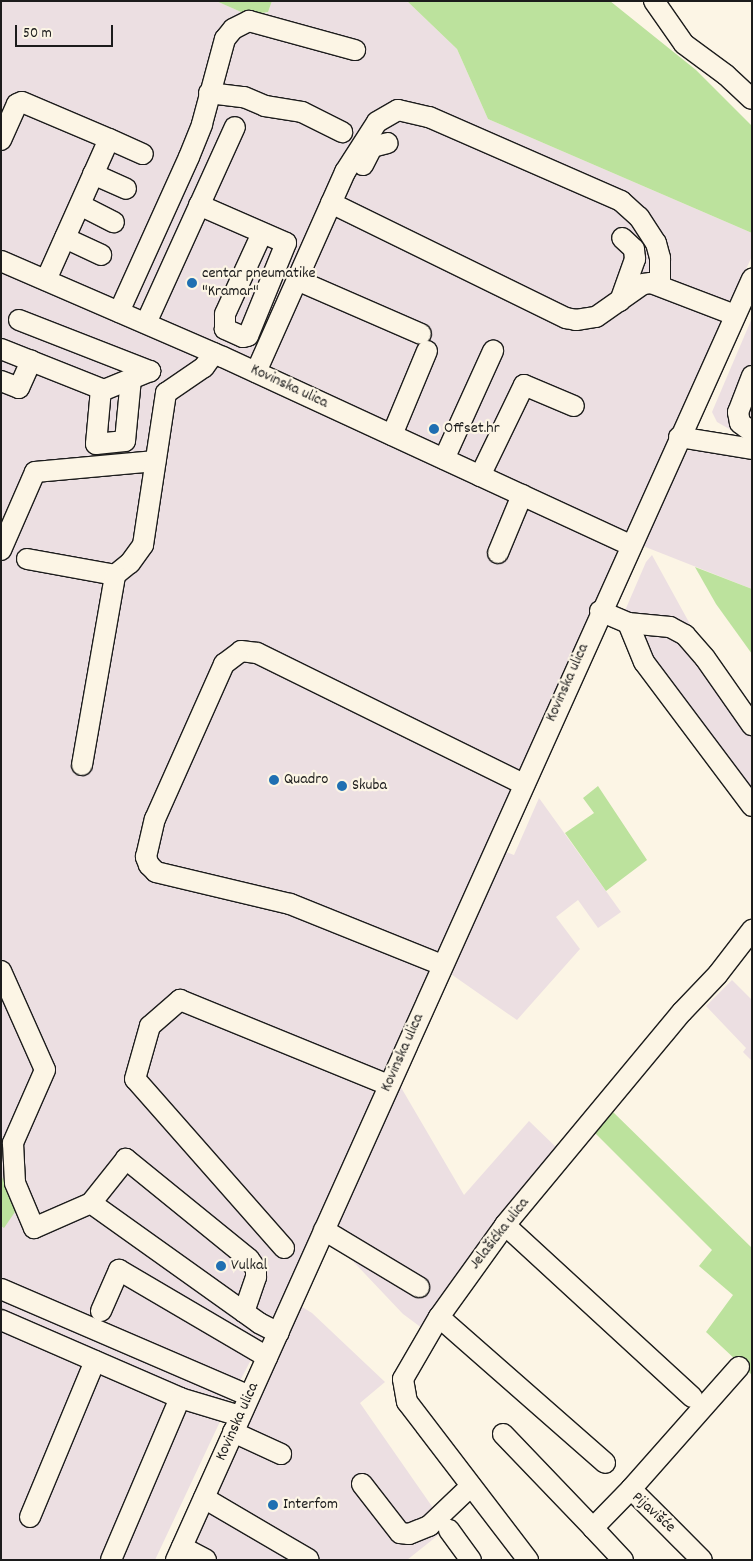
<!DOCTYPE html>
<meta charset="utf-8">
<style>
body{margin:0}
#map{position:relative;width:753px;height:1561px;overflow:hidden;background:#fcf5e5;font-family:Dekko,sans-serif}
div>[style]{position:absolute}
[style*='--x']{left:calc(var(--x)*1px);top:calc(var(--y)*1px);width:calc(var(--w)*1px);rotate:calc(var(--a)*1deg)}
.built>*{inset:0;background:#ecdfe2}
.green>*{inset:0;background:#bce29d}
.roads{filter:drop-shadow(1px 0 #1c1c1c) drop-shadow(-1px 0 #1c1c1c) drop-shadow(0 1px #1c1c1c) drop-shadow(0 -1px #1c1c1c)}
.minor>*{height:20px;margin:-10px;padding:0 10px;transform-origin:10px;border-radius:10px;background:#fcf5e5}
.dots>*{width:14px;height:14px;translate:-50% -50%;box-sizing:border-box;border:2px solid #fcf5e5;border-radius:50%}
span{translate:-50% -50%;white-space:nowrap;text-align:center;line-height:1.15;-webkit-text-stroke:4.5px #fcf5e5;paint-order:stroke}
.poi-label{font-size:16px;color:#1c1c1c}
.left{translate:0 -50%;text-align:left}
.street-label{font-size:16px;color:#1c1c1c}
.frame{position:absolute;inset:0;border:2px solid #1c1c1c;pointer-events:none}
.scale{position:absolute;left:15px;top:25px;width:98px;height:22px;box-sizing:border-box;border:2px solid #1c1c1c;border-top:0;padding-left:6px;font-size:15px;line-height:18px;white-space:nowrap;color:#1c1c1c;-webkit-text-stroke:4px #fcf5e5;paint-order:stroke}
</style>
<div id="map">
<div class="built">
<div style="clip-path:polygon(1px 1px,216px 1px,248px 15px,268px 12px,272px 1px,407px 1px,457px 49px,488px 119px,752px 233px,752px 256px,293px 1280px,232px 1396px,155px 1560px,1px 1560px)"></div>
<div style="clip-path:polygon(752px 318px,752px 442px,717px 422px,712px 412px)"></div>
<div style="clip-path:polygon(696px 448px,752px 455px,752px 589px,643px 546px,685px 452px)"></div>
<div style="clip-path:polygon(652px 555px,696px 635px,752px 709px,752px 817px,617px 629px,646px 562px)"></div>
<div style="clip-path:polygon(539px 798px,621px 912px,598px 928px,578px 900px,556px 917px,580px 949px,517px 1020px,448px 972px,503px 851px,514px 855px)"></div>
<div style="clip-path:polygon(732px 980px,752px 1000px,752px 1061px,743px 1052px,746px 1048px,706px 1006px)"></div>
<div style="clip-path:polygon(399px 1084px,464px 1195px,529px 1121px,560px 1151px,426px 1331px,403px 1314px,330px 1237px)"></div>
<div style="clip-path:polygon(299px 1305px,312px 1313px,385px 1382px,360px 1403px,447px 1528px,407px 1560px,185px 1560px)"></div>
</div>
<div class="green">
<div style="clip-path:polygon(216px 1px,272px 1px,268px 12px,248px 15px)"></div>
<div style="clip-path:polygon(407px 1px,610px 1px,696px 70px,752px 126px,752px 233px,488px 119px,457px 49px)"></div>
<div style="clip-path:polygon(695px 567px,752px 589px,752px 654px,716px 604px)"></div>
<div style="clip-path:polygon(598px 786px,647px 860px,606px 891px,565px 833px,594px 813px,583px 798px)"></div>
<div style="clip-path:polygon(612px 1111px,752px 1248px,752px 1375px,706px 1332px,733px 1295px,699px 1266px,712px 1250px,595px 1133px)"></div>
<div style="clip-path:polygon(1px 1175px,17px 1209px,4px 1228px,1px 1226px)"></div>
</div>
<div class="roads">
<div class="minor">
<div style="--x:654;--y:1;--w:52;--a:55.1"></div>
<div style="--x:684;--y:44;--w:52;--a:36.4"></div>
<div style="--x:726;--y:75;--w:35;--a:43"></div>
<div style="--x:209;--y:93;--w:35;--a:7"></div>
<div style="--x:244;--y:97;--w:23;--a:23"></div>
<div style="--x:265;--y:106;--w:37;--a:9"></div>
<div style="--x:302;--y:112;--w:45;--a:26.6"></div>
<div style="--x:1;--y:140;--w:39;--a:-66"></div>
<div style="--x:17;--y:104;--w:5;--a:-22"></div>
<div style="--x:22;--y:102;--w:95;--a:23"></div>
<div style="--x:363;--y:165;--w:20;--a:-63"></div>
<div style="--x:372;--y:147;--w:16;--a:-14"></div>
<div style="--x:93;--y:174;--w:36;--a:24"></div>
<div style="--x:331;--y:203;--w:262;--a:26.1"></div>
<div style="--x:566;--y:318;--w:10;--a:11"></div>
<div style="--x:576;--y:320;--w:20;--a:-9"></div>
<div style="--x:596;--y:317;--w:57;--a:-35.1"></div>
<div style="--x:643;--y:284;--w:8;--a:-7"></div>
<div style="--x:651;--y:283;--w:90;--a:20.9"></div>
<div style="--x:80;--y:205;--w:38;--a:27"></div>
<div style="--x:199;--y:205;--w:95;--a:23.6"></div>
<div style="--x:286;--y:243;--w:100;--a:112.2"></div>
<div style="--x:248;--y:336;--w:5;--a:169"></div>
<div style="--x:243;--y:337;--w:20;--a:-156"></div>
<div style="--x:225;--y:329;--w:15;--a:-90"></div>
<div style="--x:225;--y:314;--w:89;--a:-65.4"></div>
<div style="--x:65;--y:238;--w:40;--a:25"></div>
<div style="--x:1;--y:261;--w:242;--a:23.4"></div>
<div style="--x:223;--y:357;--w:447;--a:24.8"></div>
<div style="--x:46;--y:280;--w:154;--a:-65.9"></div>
<div style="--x:109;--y:139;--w:37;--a:24"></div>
<div style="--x:297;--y:280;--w:135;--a:23.5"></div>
<div style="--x:620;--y:301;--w:45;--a:-70.3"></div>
<div style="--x:635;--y:259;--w:10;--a:-96"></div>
<div style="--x:634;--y:249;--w:16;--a:-137"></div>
<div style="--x:119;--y:312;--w:170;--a:-65.7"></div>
<div style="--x:189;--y:157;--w:35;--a:-68"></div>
<div style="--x:202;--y:124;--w:88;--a:-74.9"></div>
<div style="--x:225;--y:39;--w:13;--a:-51"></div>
<div style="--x:233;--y:29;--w:18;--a:-27"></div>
<div style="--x:249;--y:21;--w:110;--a:15.3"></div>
<div style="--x:19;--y:320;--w:141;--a:21.3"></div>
<div style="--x:146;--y:323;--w:215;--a:-65.6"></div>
<div style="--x:1;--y:349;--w:111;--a:21.7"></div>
<div style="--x:104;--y:390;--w:50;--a:-22.4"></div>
<div style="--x:256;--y:372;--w:219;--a:-66"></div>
<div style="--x:345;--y:172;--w:59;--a:-57.4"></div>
<div style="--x:377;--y:122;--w:24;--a:-30"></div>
<div style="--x:398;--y:110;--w:32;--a:13"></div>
<div style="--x:429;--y:117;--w:210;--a:23.6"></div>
<div style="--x:621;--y:201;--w:24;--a:42"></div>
<div style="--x:639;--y:217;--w:31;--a:57"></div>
<div style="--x:656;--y:243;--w:16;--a:75"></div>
<div style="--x:660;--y:258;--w:26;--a:90"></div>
<div style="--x:752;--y:376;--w:39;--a:111"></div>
<div style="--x:738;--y:412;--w:11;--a:80"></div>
<div style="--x:740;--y:423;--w:15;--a:37"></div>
<div style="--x:1;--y:381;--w:19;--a:21"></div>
<div style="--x:19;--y:388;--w:30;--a:-66"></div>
<div style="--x:101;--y:389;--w:55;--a:95.2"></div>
<div style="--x:96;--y:444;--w:29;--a:-6"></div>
<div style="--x:125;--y:441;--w:62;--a:-84.5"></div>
<div style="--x:392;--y:435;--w:91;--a:-67.4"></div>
<div style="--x:679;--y:437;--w:74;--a:9.3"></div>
<div style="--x:444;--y:459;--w:119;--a:-65.6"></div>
<div style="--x:480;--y:476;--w:101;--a:-64.2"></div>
<div style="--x:524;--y:385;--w:54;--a:22.8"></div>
<div style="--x:1;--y:550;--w:85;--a:-66.4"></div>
<div style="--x:35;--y:472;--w:121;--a:-5.2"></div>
<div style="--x:498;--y:553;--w:63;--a:-67.5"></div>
<div style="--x:27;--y:559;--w:89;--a:10.3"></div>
<div style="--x:115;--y:575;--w:19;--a:-39"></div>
<div style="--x:130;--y:563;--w:22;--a:-54"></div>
<div style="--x:143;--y:545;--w:154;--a:-81.4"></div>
<div style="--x:166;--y:393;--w:46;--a:-34.4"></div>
<div style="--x:204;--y:367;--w:17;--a:-54"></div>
<div style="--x:600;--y:611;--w:30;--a:23"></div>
<div style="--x:628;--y:623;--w:42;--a:5.4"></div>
<div style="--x:670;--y:627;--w:17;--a:28"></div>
<div style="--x:685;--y:635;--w:30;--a:49"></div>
<div style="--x:705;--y:658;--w:82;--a:55"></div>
<div style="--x:628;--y:623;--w:42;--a:67.7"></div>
<div style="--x:644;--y:662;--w:180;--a:53.1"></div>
<div style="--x:82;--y:765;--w:193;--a:-80.1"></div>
<div style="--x:442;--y:965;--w:164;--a:-158.1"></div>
<div style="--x:290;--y:904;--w:138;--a:-166.6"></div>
<div style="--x:156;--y:872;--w:10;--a:-135"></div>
<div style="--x:149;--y:865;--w:9;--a:-111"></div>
<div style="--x:146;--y:857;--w:39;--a:-77"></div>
<div style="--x:155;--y:819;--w:170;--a:-66"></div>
<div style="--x:224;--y:664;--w:21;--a:-37"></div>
<div style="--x:241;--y:651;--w:16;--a:7"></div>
<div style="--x:257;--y:653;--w:297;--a:26.2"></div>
<div style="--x:1;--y:971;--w:108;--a:66"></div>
<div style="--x:45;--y:1070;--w:80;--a:113.7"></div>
<div style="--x:13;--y:1143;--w:40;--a:87.1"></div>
<div style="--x:15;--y:1183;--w:49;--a:67.1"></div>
<div style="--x:34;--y:1228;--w:62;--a:-23.7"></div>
<div style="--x:505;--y:1225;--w:254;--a:42.6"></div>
<div style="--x:324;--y:1230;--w:111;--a:31"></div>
<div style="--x:284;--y:1248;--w:225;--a:-131.4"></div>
<div style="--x:135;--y:1079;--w:55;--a:-74.2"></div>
<div style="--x:150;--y:1026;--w:40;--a:-41"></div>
<div style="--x:180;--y:1000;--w:225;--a:22.2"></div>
<div style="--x:1;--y:1289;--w:270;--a:23.3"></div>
<div style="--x:101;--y:1311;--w:45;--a:-66.3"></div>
<div style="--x:119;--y:1270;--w:172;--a:30.4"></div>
<div style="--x:244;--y:1312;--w:37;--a:-71"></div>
<div style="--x:256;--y:1277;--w:8;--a:-90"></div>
<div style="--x:256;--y:1269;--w:12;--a:-125"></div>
<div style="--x:249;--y:1259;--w:159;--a:-140.9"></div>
<div style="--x:126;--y:1159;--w:56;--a:128.5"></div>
<div style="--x:91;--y:1203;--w:206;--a:35.5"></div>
<div style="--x:259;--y:1323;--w:22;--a:27"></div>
<div style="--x:439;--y:1317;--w:221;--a:41.3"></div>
<div style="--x:1;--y:1320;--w:195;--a:23.5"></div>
<div style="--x:180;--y:1398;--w:176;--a:113.1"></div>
<div style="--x:180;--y:1398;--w:63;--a:16.7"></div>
<div style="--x:233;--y:1432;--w:53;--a:24.6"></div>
<div style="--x:503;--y:1434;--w:130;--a:46.2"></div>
<div style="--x:362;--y:1484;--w:62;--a:52.2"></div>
<div style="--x:400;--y:1533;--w:9;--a:6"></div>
<div style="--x:409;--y:1534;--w:22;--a:-22"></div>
<div style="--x:429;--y:1526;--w:58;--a:-43.6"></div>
<div style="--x:631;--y:1489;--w:163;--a:-48.5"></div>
<div style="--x:204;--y:1498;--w:121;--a:30.4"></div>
<div style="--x:30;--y:1517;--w:169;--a:-67.4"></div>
<div style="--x:449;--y:1530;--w:37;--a:54"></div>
<div style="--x:182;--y:1547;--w:27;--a:28"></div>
<div style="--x:176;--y:1560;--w:1405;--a:-65.79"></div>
<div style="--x:528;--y:1560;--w:199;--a:-127.4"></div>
<div style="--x:407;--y:1402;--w:23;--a:-100"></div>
<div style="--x:403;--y:1379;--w:72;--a:-59.9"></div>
<div style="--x:439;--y:1317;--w:113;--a:-54.3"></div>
<div style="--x:505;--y:1225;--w:277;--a:-50.3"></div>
<div style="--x:682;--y:1012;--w:52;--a:-46.5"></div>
<div style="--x:718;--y:974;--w:56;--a:-52.3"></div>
<div style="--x:623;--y:1560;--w:44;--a:-133.2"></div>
<div style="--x:593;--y:1528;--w:54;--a:-45.7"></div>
<div style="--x:631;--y:1489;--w:100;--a:45"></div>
</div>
</div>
<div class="dots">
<div style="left:192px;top:283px;background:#1f6fb2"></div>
<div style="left:434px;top:429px;background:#1f6fb2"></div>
<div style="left:274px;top:780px;background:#1f6fb2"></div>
<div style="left:342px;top:786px;background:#1f6fb2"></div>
<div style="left:221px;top:1266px;background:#1f6fb2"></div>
<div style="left:273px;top:1505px;background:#1f6fb2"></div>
</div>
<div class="poi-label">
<span class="left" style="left:202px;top:283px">centar pneumatike<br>"Kramar"</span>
<span class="left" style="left:444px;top:429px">Offset.hr</span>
<span class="left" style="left:284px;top:780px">Quadro</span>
<span class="left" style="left:352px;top:786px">Skuba</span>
<span class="left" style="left:231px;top:1266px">Vulkal</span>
<span class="left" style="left:283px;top:1505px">Interfom</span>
</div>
<div class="street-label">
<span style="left:289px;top:387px;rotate:25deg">Kovinska ulica</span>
<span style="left:568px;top:683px;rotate:-66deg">Kovinska ulica</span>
<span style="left:403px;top:1053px;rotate:-66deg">Kovinska ulica</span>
<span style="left:500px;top:1234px;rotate:-52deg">Jelašićka ulica</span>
<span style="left:238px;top:1422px;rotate:-66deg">Kovinska ulica</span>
<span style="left:653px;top:1513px;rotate:42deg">Pijavišće</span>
</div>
<div class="frame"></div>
<div class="scale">50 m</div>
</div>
